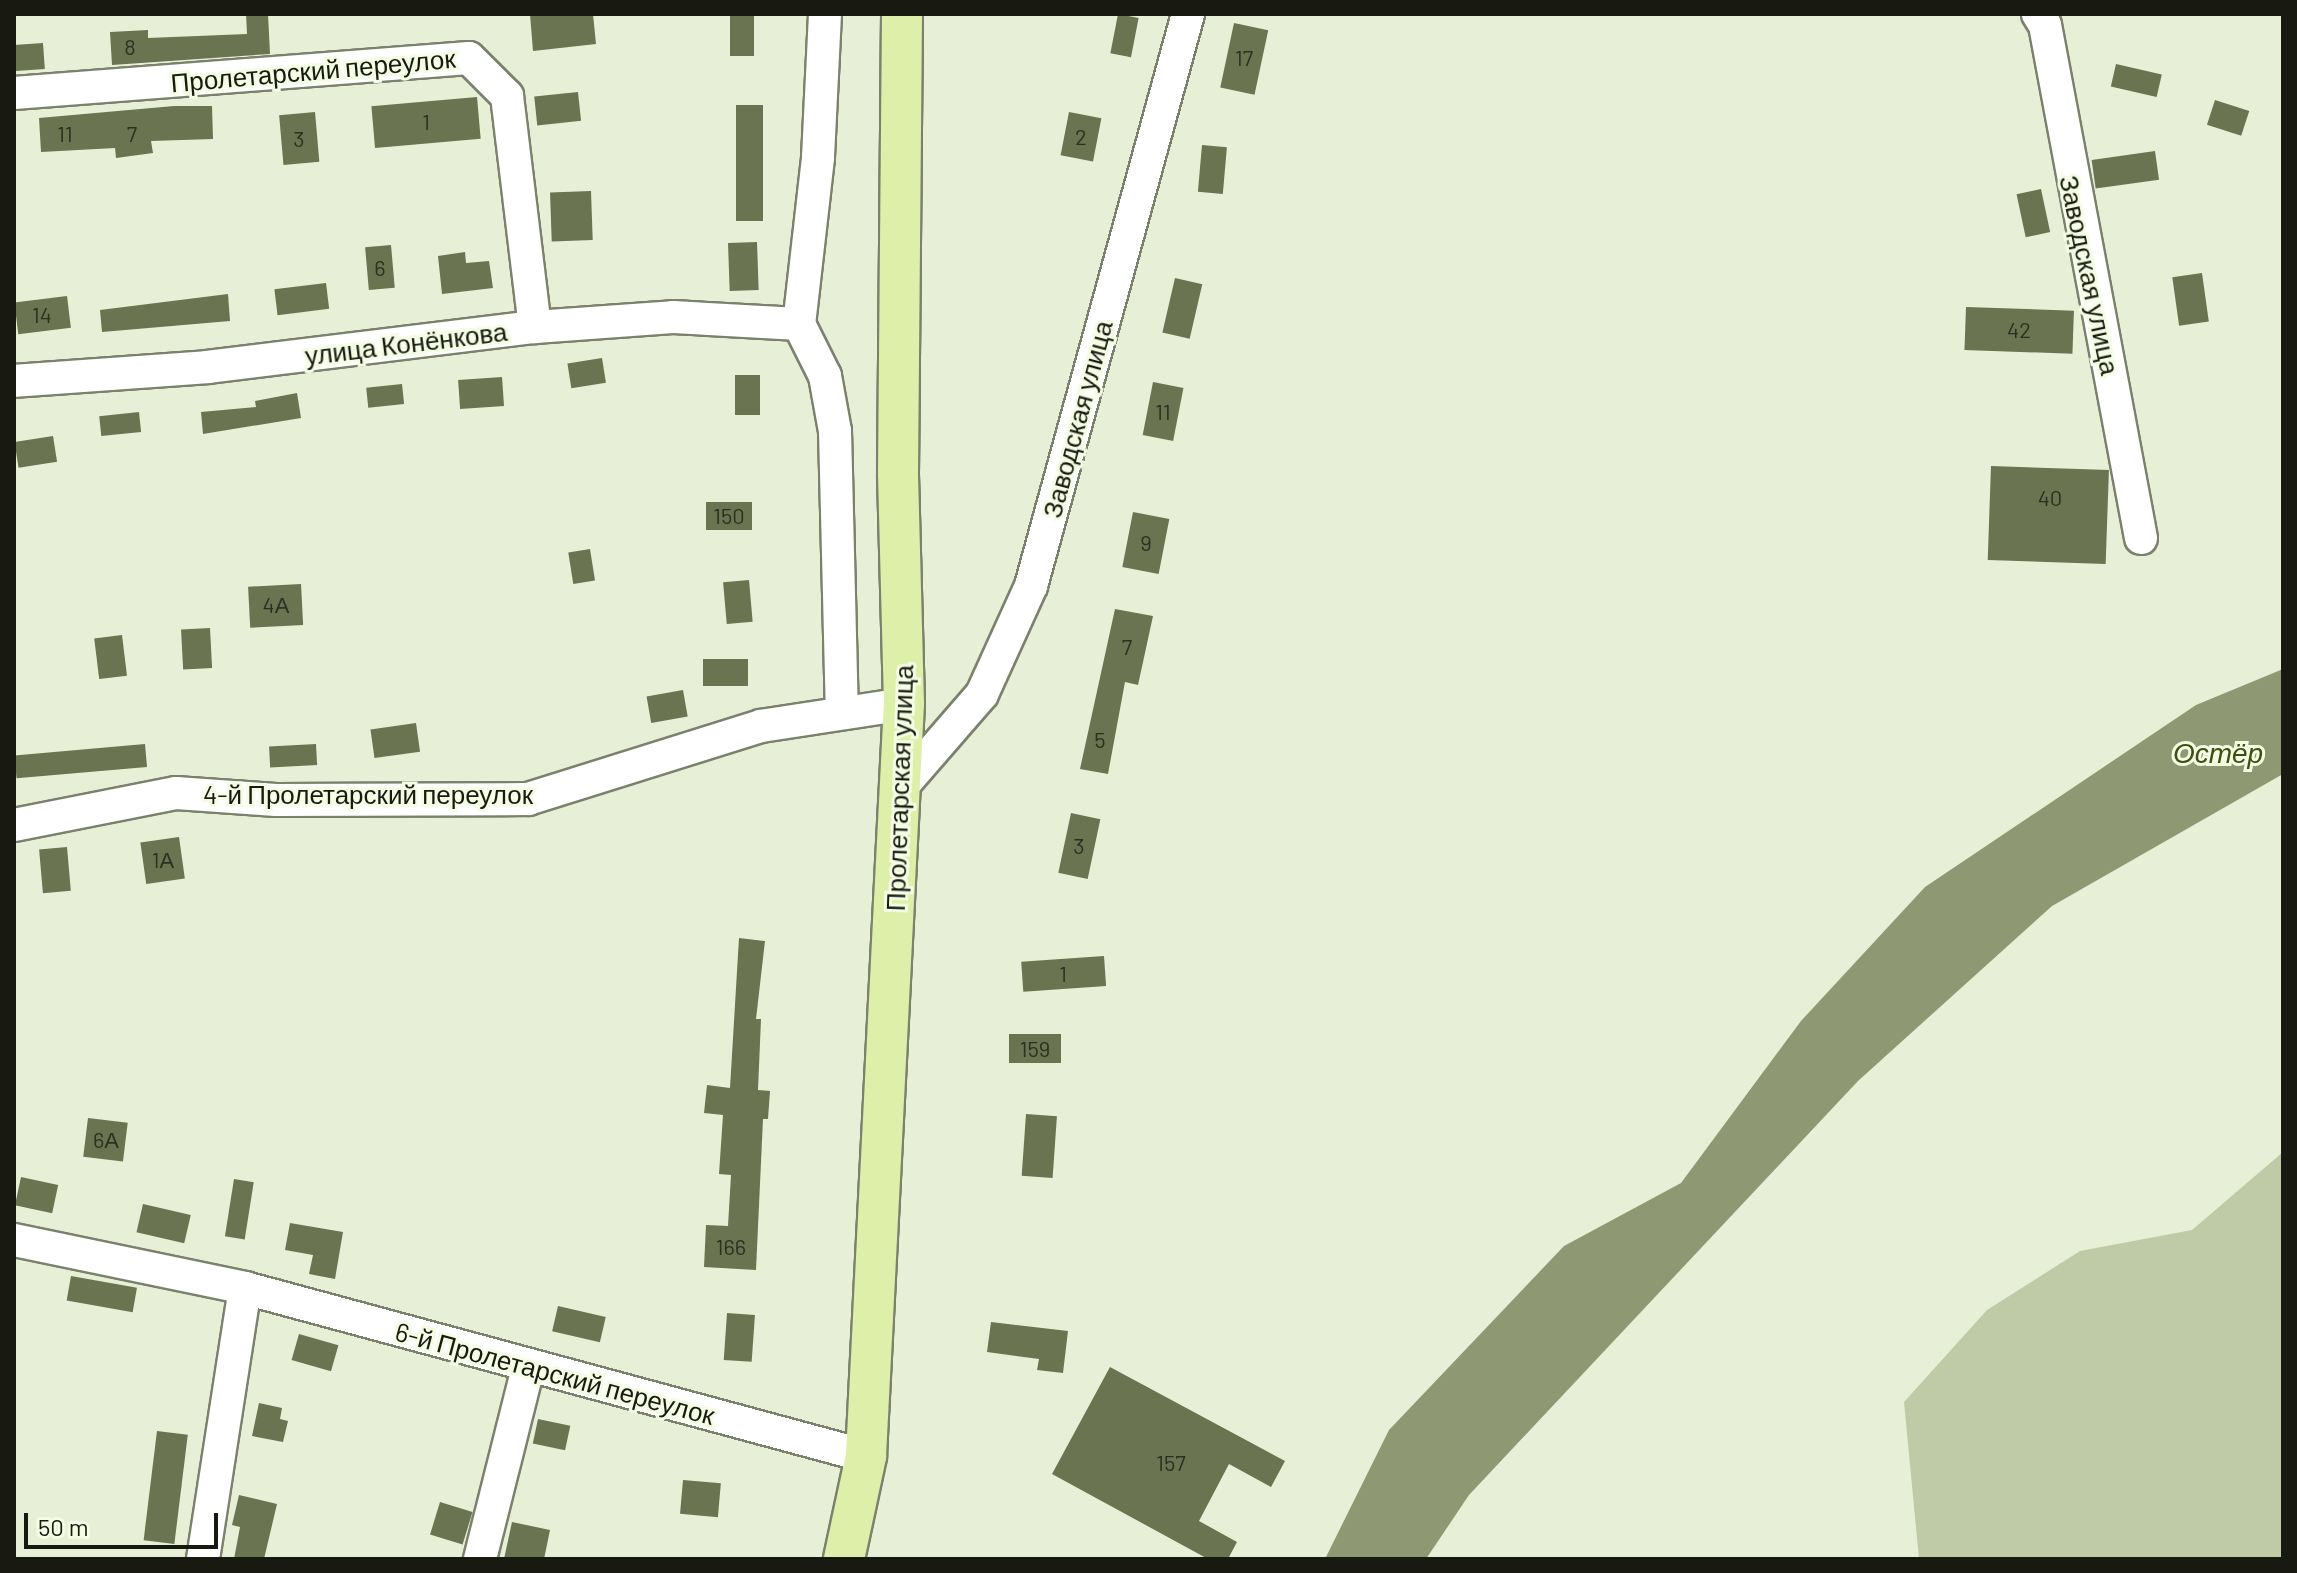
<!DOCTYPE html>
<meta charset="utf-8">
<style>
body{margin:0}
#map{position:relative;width:2297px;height:1573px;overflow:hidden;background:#e7efd7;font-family:Barlow,sans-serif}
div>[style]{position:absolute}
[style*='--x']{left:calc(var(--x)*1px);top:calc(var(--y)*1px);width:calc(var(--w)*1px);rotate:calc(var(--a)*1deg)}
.green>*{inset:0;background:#bfcaa6}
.water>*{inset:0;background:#8e9973}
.building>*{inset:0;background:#6a7450;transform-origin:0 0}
.roads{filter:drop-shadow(2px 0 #7b816c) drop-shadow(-2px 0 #7b816c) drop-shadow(0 2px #7b816c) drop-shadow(0 -2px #7b816c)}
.minor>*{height:32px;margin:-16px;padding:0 16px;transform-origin:16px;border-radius:16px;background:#fff}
.major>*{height:40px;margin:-20px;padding:0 20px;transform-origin:20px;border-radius:20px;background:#ddefa9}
span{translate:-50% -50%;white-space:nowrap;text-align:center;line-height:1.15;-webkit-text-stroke:6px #f5fce4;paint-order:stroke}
.number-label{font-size:22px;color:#2c3022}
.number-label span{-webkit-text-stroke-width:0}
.street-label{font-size:26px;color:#181a12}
.water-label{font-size:28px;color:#404e11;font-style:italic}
.frame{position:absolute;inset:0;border:16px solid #181a12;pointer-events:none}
.scale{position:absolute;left:24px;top:1513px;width:194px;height:36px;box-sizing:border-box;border:4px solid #181a12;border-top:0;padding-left:10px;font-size:24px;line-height:28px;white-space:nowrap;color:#181a12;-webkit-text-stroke:6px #f5fce4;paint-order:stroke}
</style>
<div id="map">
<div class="green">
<div style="clip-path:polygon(2283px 1152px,2283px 1559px,1919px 1559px,1904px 1402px,1987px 1310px,2080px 1251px,2192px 1230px)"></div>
</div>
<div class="water">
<div style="clip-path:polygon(2283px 669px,2283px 774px,2052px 906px,1858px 1081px,1469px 1495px,1426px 1559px,1325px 1559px,1389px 1430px,1564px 1246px,1681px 1183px,1801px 1021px,1925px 887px,2196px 705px)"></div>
</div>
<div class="building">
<div style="clip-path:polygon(246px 14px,268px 14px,270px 54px,112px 65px,110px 32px,148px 30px,148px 38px,247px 34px)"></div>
<div style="clip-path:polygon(530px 14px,593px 14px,596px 44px,533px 51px)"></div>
<div style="left:730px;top:14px;width:24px;height:42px"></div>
<div style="left:1118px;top:14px;width:21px;height:40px;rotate:11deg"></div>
<div style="left:1234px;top:23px;width:35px;height:66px;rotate:12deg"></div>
<div style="left:43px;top:43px;width:26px;height:29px;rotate:86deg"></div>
<div style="left:2116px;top:64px;width:47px;height:23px;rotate:13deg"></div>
<div style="left:578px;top:92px;width:29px;height:44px;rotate:84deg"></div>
<div style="left:477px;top:97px;width:42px;height:106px;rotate:85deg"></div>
<div style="left:2215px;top:100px;width:36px;height:26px;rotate:18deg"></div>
<div style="left:763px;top:105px;width:116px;height:27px;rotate:90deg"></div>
<div style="clip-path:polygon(174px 106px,212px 106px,213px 139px,151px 141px,153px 153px,116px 158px,115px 148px,41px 152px,39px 118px)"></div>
<div style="left:315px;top:112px;width:50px;height:36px;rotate:85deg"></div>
<div style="left:1069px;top:112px;width:33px;height:44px;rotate:11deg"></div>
<div style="left:1202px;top:145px;width:25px;height:47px;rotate:5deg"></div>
<div style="left:2155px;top:151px;width:29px;height:64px;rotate:82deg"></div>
<div style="left:2041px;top:189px;width:44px;height:25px;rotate:78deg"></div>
<div style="left:591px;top:191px;width:49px;height:41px;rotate:88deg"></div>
<div style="left:757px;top:242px;width:48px;height:29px;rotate:88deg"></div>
<div style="left:391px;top:245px;width:43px;height:26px;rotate:85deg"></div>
<div style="clip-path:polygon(465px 252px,466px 263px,489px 261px,493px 288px,442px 294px,438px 256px)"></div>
<div style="left:2202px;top:273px;width:49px;height:30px;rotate:82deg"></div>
<div style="left:1175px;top:278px;width:28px;height:56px;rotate:13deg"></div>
<div style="left:326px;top:283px;width:26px;height:52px;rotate:83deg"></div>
<div style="clip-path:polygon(228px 294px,230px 321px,102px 332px,100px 310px)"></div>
<div style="left:67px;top:296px;width:32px;height:53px;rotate:83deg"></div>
<div style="left:1966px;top:307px;width:108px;height:43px;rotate:2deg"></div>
<div style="left:602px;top:358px;width:25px;height:35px;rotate:81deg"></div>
<div style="left:735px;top:375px;width:25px;height:40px"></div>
<div style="left:502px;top:377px;width:29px;height:44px;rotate:86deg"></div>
<div style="left:1153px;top:382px;width:31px;height:54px;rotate:11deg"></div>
<div style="left:402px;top:384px;width:20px;height:36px;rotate:84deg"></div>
<div style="clip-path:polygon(297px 393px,301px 418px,203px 434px,201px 412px,256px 407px,255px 401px)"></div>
<div style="left:139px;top:412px;width:20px;height:40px;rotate:84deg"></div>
<div style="left:53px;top:436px;width:26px;height:39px;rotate:81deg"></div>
<div style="left:1991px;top:466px;width:118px;height:94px;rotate:2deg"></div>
<div style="left:706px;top:502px;width:46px;height:28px"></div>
<div style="left:1133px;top:512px;width:37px;height:56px;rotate:11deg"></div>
<div style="left:590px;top:549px;width:32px;height:22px;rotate:81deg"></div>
<div style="left:749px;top:580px;width:42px;height:26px;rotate:85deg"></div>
<div style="left:301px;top:584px;width:41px;height:53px;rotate:87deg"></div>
<div style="clip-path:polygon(1115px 609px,1153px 616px,1138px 685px,1125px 682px,1108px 774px,1080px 769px)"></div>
<div style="left:210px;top:628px;width:40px;height:29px;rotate:87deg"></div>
<div style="left:122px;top:635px;width:41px;height:28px;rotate:83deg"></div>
<div style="left:703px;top:659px;width:45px;height:27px"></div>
<div style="left:683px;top:690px;width:27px;height:37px;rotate:80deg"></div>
<div style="left:416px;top:723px;width:29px;height:46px;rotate:82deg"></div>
<div style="left:145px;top:744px;width:23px;height:131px;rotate:85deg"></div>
<div style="left:316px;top:744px;width:21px;height:47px;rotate:87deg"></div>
<div style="left:1071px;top:813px;width:30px;height:61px;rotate:12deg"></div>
<div style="left:179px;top:837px;width:42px;height:39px;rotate:82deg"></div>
<div style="left:67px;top:847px;width:44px;height:28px;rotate:85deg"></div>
<div style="clip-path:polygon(739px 938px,765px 941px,756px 1019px,761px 1019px,758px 1090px,770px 1091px,768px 1119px,763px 1119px,756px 1270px,704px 1267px,706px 1225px,728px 1226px,731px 1175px,719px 1174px,723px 1115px,704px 1113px,707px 1085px,730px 1088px)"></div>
<div style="left:1104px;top:956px;width:30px;height:83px;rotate:86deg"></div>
<div style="left:1009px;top:1034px;width:52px;height:29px"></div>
<div style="left:1026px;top:1114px;width:31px;height:62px;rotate:4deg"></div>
<div style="left:88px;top:1118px;width:40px;height:39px;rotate:7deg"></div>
<div style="left:21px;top:1177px;width:38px;height:29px;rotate:12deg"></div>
<div style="left:234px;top:1179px;width:20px;height:58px;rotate:9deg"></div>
<div style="left:143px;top:1204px;width:49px;height:29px;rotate:13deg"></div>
<div style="clip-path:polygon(290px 1223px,343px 1232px,335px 1279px,309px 1274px,313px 1255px,285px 1250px)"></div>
<div style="left:71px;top:1276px;width:67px;height:25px;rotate:10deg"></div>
<div style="left:558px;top:1306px;width:49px;height:26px;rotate:13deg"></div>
<div style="left:727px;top:1313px;width:28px;height:47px;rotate:4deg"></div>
<div style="clip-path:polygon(991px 1322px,1068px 1331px,1063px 1373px,1037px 1370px,1039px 1359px,987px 1352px)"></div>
<div style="left:299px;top:1334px;width:41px;height:27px;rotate:16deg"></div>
<div style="clip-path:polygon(1110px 1367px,1285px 1461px,1271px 1487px,1229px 1464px,1199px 1521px,1237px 1542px,1228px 1559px,1208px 1559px,1052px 1474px)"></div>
<div style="clip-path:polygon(259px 1403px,282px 1408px,280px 1419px,288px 1421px,283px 1442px,252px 1436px)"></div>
<div style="left:538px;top:1419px;width:33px;height:25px;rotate:12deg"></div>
<div style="left:157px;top:1431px;width:31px;height:110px;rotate:7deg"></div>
<div style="left:683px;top:1480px;width:38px;height:34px;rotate:5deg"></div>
<div style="clip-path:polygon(239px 1495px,277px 1504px,264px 1559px,234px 1559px,240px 1527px,232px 1525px)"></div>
<div style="left:440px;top:1502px;width:34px;height:34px;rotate:17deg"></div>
<div style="clip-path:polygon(512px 1522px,550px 1530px,544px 1559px,504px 1559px)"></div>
</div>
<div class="roads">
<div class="minor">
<div style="--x:825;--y:14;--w:144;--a:92.8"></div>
<div style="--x:818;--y:158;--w:167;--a:96.5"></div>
<div style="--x:799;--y:324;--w:58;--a:63.4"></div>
<div style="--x:825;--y:376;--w:56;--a:79.7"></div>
<div style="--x:835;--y:431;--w:279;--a:88.6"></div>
<div style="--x:2038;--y:14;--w:13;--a:58"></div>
<div style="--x:2045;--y:25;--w:522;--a:79.4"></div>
<div style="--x:14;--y:93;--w:456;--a:-4.4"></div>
<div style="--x:469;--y:58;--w:54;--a:45"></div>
<div style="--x:507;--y:96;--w:233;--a:83.1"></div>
<div style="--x:14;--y:381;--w:194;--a:-4.1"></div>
<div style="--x:207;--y:367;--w:330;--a:-7"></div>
<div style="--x:535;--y:327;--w:138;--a:-4.1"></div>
<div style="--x:673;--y:317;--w:126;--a:3.2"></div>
<div style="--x:898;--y:791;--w:128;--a:-49.1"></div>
<div style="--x:982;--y:694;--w:119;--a:-65.6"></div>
<div style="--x:1031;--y:586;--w:593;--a:-74.65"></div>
<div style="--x:14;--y:825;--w:165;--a:-11.2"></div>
<div style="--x:176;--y:793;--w:100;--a:4"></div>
<div style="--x:276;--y:800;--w:252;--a:-0.2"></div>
<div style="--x:528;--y:799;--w:244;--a:-17.4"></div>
<div style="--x:761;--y:726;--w:145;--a:-8.7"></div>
<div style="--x:14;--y:1240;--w:236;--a:11.7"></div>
<div style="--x:245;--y:1288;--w:643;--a:15.14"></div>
<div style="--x:203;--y:1559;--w:274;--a:-81.2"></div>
<div style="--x:480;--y:1559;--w:197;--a:-75.9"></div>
</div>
<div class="major">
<div style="--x:844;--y:1559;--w:105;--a:-77.9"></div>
<div style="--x:866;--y:1456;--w:753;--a:-87.11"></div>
<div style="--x:904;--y:704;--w:231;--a:-91.5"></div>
<div style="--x:898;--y:473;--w:459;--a:-89.5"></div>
</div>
</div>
<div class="number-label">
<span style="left:130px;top:47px">8</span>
<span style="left:1244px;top:58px">17</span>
<span style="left:426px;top:122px">1</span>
<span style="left:65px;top:134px">11</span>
<span style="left:132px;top:134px">7</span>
<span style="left:1081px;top:137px">2</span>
<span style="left:299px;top:139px">3</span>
<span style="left:380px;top:268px">6</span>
<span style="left:42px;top:315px">14</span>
<span style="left:2019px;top:330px">42</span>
<span style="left:1163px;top:412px">11</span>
<span style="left:2050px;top:498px">40</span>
<span style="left:729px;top:516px">150</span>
<span style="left:1146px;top:543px">9</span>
<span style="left:276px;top:605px">4А</span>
<span style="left:1127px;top:647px">7</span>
<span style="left:1100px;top:740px">5</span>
<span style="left:1079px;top:846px">3</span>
<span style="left:163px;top:860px">1А</span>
<span style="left:1063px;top:974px">1</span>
<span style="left:1035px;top:1049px">159</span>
<span style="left:106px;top:1140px">6А</span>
<span style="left:731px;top:1247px">166</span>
<span style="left:1171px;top:1463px">157</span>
</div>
<div class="street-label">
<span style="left:313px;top:70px;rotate:-5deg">Пролетарский переулок</span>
<span style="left:2090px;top:275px;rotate:78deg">Заводская улица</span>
<span style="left:406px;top:343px;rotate:-7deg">улица Конёнкова</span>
<span style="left:1077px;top:419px;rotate:-75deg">Заводская улица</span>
<span style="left:899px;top:788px;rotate:-88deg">Пролетарская улица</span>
<span style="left:368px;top:794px">4-й Пролетарский переулок</span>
<span style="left:555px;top:1373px;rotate:15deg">6-й Пролетарский переулок</span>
</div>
<div class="water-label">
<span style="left:2218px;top:752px">Остёр</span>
</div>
<div class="frame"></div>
<div class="scale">50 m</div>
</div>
